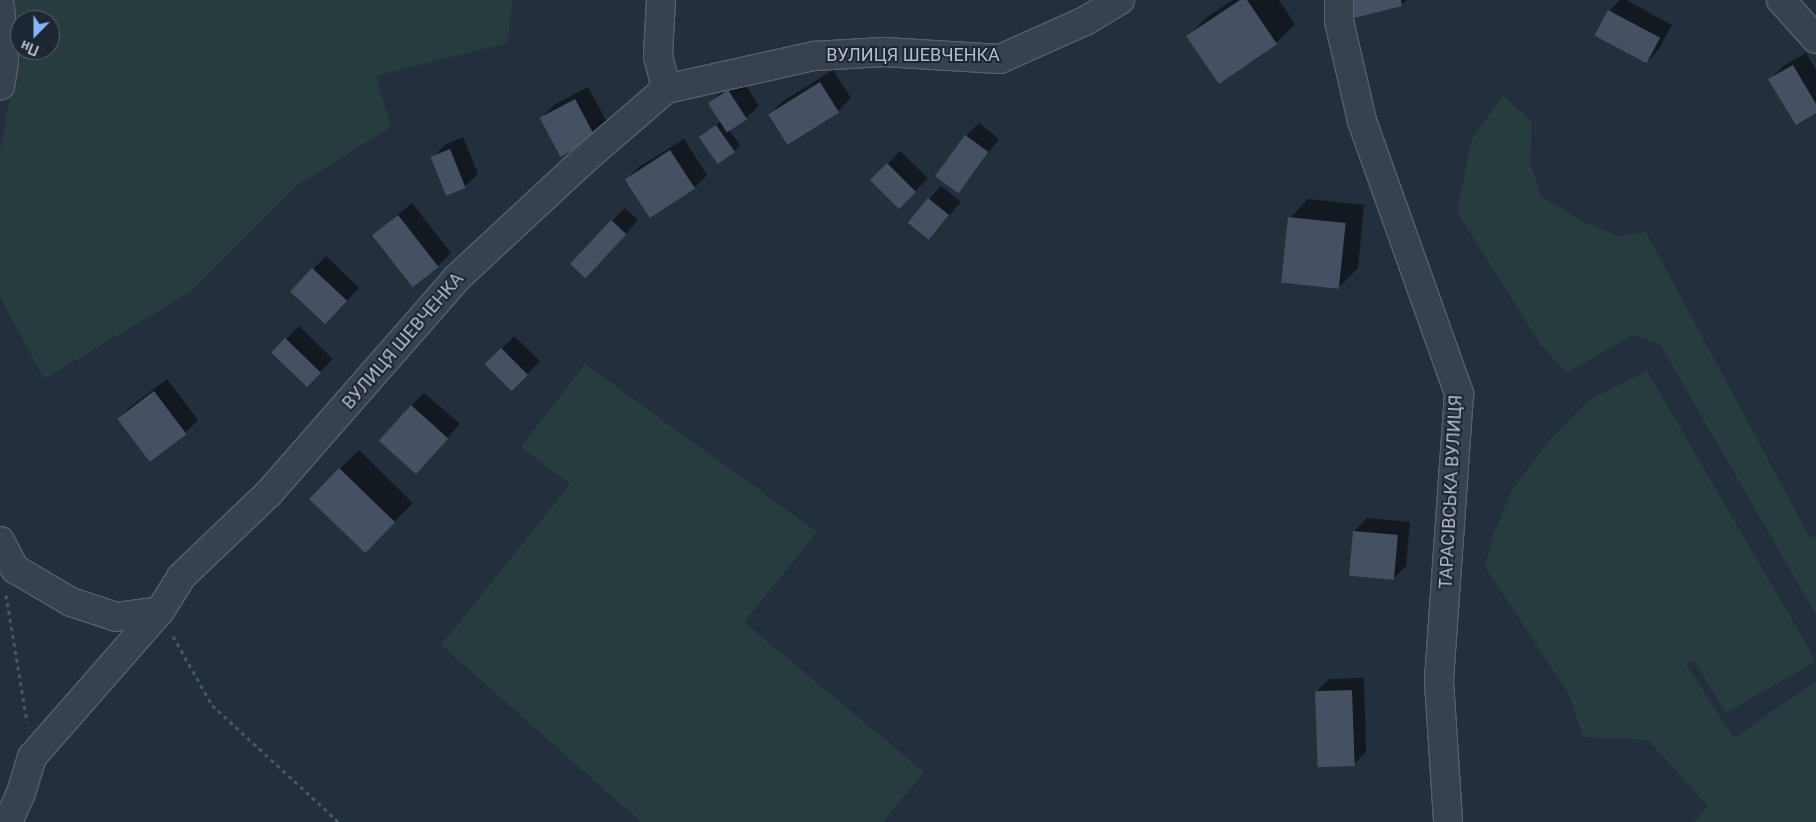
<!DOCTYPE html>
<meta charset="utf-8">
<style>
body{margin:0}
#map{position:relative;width:1816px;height:822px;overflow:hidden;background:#242f3e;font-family:Roboto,sans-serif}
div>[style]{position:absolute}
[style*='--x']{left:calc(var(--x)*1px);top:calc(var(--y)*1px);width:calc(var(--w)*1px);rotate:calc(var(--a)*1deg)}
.green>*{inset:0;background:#263c3f}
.shadow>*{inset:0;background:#0007;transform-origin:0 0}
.building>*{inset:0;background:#455162;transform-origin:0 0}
.path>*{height:3px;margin-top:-1.5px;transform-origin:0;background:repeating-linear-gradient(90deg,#44595c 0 4px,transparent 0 8px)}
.roads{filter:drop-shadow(1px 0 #565f6c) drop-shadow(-1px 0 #565f6c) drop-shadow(0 1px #565f6c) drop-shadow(0 -1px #565f6c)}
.street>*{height:28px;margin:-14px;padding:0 14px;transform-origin:14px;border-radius:14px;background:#38414e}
span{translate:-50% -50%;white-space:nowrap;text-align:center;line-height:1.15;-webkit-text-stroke:4px #1d2633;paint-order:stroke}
.street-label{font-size:18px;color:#b4bcc9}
.north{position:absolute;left:10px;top:10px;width:50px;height:50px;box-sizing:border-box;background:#1d2633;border:1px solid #59626f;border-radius:50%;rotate:202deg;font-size:14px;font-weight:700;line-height:20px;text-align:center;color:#b4bcc9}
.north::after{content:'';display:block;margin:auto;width:18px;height:22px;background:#8ab4f8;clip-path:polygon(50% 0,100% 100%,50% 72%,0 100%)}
</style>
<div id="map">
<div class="green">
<div style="clip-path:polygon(evenodd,4px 0,513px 0,507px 43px,376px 76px,391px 127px,298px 185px,192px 291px,44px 379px,0 297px,0 151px,14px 73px,4px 0,20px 20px,50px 20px,50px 50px,20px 50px,20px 20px)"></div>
<div style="clip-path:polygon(1503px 95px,1532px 122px,1530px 163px,1541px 196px,1582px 221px,1618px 236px,1646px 232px,1810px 538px,1816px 536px,1816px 615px,1660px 344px,1632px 335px,1567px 373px,1541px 345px,1457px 212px,1472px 139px)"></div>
<div style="clip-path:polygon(585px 364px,817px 532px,744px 622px,924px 772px,883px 822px,641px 822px,441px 645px,570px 484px,521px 447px)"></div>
<div style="clip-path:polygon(1647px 371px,1816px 661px,1726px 713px,1694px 660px,1686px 664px,1734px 738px,1816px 681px,1816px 822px,1694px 822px,1708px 806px,1648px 740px,1583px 737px,1569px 694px,1485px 567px,1493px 535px,1512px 490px,1552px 437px,1591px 399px)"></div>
</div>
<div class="shadow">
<div style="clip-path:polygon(1233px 0,1279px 0,1295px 24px,1276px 43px,1188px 36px,1207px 17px)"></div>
<div style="clip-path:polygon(1351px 0,1407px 0,1402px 5px)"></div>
<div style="clip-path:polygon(1620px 0,1626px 0,1672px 25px,1659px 49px,1647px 62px,1609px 11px)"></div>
<div style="clip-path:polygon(1806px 53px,1816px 70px,1816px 112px,1770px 79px,1783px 66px)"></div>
<div style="clip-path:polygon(833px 70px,851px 98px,838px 111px,788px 142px,770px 114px,783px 101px)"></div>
<div style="clip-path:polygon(741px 78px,759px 106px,746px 118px,729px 130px,740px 145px,734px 151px,700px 137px,721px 121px,709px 104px,722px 91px)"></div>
<div style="clip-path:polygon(588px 87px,608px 124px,595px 137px,541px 118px,554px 105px)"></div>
<div style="clip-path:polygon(979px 123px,999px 139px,969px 179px,956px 192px,966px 136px)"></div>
<div style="clip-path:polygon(463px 137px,478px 174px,465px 186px,448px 194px,432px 158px,445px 145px)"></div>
<div style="clip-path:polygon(684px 139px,707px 175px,694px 188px,627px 179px,640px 166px)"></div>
<div style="left:900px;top:151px;width:39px;height:41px;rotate:44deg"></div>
<div style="clip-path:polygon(941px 186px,961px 202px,930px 238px,929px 199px)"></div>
<div style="clip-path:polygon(1308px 199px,1364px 205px,1358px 268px,1339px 287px,1290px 218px)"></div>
<div style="clip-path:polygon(412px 203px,451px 253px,438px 266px,373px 235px)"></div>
<div style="clip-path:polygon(625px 208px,638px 220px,599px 264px,612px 221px)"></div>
<div style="left:326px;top:256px;width:46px;height:49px;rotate:44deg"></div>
<div style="left:299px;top:326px;width:47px;height:37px;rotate:44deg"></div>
<div style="left:514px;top:336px;width:36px;height:40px;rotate:44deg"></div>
<div style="clip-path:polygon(167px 379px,198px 420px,185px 433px,118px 419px,131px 406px)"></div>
<div style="clip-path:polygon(424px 393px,460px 424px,428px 459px,411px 406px)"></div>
<div style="clip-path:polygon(359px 450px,413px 503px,384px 532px,311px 498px)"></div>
<div style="clip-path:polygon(1367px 518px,1410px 522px,1406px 566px,1393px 579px,1354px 531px)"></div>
<div style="clip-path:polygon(1364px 678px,1366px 752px,1353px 765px,1316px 692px,1329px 679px)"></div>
</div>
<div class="building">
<div style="clip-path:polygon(1240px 0,1247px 0,1277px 44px,1219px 84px,1186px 36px)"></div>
<div style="clip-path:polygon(1350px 0,1401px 0,1402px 6px,1354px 18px)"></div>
<div style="left:1608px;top:10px;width:59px;height:29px;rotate:28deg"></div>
<div style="clip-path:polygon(1793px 65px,1816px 104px,1816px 113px,1796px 125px,1768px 79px)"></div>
<div style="left:820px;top:82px;width:36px;height:61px;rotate:58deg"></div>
<div style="left:728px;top:90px;width:35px;height:24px;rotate:57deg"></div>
<div style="left:575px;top:99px;width:44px;height:40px;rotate:62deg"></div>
<div style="left:716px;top:125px;width:33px;height:21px;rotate:55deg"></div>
<div style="left:965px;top:135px;width:29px;height:51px;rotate:36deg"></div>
<div style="left:450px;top:149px;width:42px;height:21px;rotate:68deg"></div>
<div style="left:670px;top:150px;width:46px;height:54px;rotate:57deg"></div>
<div style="left:887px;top:163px;width:41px;height:24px;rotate:45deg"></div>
<div style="left:928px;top:198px;width:27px;height:32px;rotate:39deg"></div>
<div style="left:398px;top:215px;width:66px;height:33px;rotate:52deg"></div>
<div style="left:1288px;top:217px;width:58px;height:66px;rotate:6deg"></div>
<div style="left:611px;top:220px;width:21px;height:60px;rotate:43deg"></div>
<div style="left:312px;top:268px;width:48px;height:32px;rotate:43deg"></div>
<div style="left:285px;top:338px;width:50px;height:20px;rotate:44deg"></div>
<div style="left:501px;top:348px;width:38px;height:23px;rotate:45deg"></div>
<div style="left:154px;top:391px;width:54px;height:46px;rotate:53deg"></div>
<div style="left:411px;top:405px;width:50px;height:48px;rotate:42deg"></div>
<div style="left:339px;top:468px;width:78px;height:43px;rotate:44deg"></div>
<div style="left:1353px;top:531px;width:45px;height:45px;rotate:5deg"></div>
<div style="left:1352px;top:690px;width:76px;height:37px;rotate:88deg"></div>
</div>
<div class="path">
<div style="--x:6;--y:595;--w:129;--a:80.6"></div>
<div style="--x:173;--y:636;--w:79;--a:60.5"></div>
<div style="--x:212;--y:705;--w:173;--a:42.7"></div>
</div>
<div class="roads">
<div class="street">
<div style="--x:661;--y:0;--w:56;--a:93.1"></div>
<div style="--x:658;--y:56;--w:34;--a:76"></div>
<div style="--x:1339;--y:0;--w:21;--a:90"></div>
<div style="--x:1339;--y:21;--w:103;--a:77"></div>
<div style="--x:1362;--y:121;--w:290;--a:70.4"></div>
<div style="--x:1459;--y:394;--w:288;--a:94"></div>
<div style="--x:1439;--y:681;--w:141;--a:86.3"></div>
<div style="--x:1781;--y:0;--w:52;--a:48.1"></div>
<div style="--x:0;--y:7;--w:54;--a:85.8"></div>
<div style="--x:4;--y:61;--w:25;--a:99"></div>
<div style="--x:0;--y:541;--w:32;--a:62"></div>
<div style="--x:15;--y:569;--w:65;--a:30.5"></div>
<div style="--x:71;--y:602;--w:47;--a:18.4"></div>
<div style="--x:116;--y:617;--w:44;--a:-7.8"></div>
<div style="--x:8;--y:822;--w:32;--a:-66"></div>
<div style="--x:21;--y:793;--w:38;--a:-73"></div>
<div style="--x:32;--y:757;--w:194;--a:-48.8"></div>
<div style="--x:160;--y:611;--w:40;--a:-58"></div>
<div style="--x:181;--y:577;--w:122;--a:-43.7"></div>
<div style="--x:269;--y:493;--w:286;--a:-48.8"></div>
<div style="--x:457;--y:278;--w:175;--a:-42.9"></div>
<div style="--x:585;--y:159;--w:107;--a:-40.8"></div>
<div style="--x:666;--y:89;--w:152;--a:-12.6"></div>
<div style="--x:814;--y:56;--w:70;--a:-3.3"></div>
<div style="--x:884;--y:52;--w:116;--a:3.5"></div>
<div style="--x:1000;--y:59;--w:93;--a:-24.1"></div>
<div style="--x:1085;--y:21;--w:41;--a:-31"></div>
</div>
</div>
<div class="street-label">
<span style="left:913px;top:55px">ВУЛИЦЯ ШЕВЧЕНКА</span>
<span style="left:403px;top:341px;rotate:-49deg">ВУЛИЦЯ ШЕВЧЕНКА</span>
<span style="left:1451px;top:492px;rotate:-87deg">ТАРАСІВСЬКА ВУЛИЦЯ</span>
</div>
<div class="north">Пн</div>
</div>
